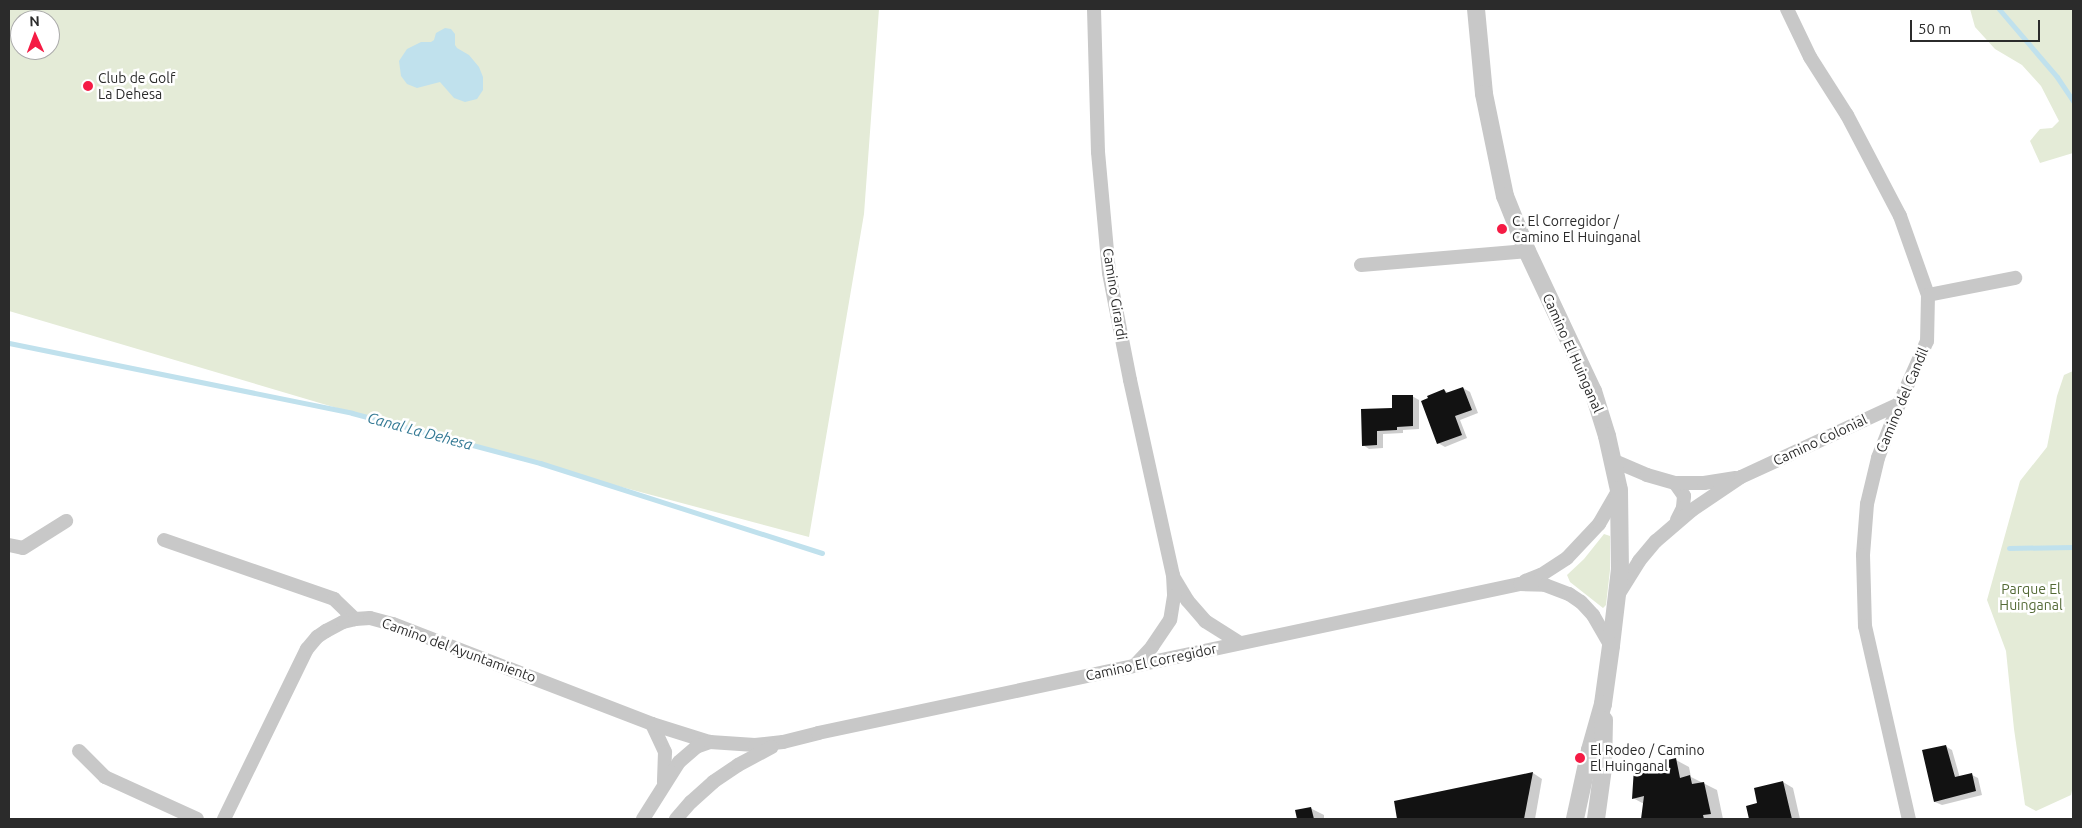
<!DOCTYPE html>
<style>
body{margin:0}
#map{position:relative;width:2082px;height:828px;overflow:hidden;background:#fff;font-family:Ubuntu,sans-serif}
div>[style]{position:absolute}
[style*='--x']{left:calc(var(--x)*1px);top:calc(var(--y)*1px);width:calc(var(--w)*1px);rotate:calc(var(--a)*1deg)}
.green>*{inset:0;background:#e4ebd7}
.water>*{inset:0;background:#c0e1ed}
.shadow>*{inset:0;background:#0003}
.stream>*{height:5px;margin:-2.5px;padding:0 2.5px;transform-origin:2.5px;border-radius:2.5px;background:#c0e1ed}
.building>*{inset:0;background:#121212}
.minor>*{height:14px;margin:-7px;padding:0 7px;transform-origin:7px;border-radius:7px;background:#c8c8c8}
.tertiary>*{height:18px;margin:-9px;padding:0 9px;transform-origin:9px;border-radius:9px;background:#c8c8c8}
.dots>*{width:14px;height:14px;translate:-50% -50%;box-sizing:border-box;border:2px solid #fff;border-radius:50%}
span{translate:-50% -50%;white-space:nowrap;text-align:center;line-height:1.15;-webkit-text-stroke:5px #fff;paint-order:stroke}
.poi-label{font-size:14px;color:#2b2b2b}
.left{translate:0 -50%;text-align:left}
.street-label{font-size:14px;color:#2b2b2b}
.park-label{font-size:14px;color:#546a36}
.water-label{font-size:15px;color:#337994;font-style:italic}
.frame{position:absolute;inset:0;border:10px solid #2b2b2b;pointer-events:none}
.north{position:absolute;left:10px;top:10px;width:50px;height:50px;box-sizing:border-box;background:#fff;border:1px solid #aaa;border-radius:50%;rotate:358deg;font-size:14px;font-weight:700;line-height:20px;text-align:center;color:#2b2b2b}
.north::after{content:'';display:block;margin:auto;width:18px;height:22px;background:#f51b44;clip-path:polygon(50% 0,100% 100%,50% 72%,0 100%)}
.scale{position:absolute;left:1910px;top:20px;width:130px;height:22px;box-sizing:border-box;border:2px solid #2b2b2b;border-top:0;padding-left:6px;font-size:15px;line-height:18px;white-space:nowrap;color:#2b2b2b;-webkit-text-stroke:4px #fff;paint-order:stroke}
</style>
<div id="map">
<div class="green">
<div style="clip-path:polygon(evenodd,9px 9px,879px 9px,864px 214px,809px 537px,438px 438px,9px 311px,9px 9px,20px 20px,50px 20px,50px 50px,20px 50px,20px 20px)"></div>
<div style="clip-path:polygon(1970px 9px,2071px 9px,2073px 11px,2073px 153px,2040px 163px,2030px 141px,2040px 129px,2052px 128px,2059px 121px,2041px 86px,2022px 65px,1995px 49px,1975px 27px)"></div>
<div style="clip-path:polygon(2073px 371px,2073px 786px,2071px 795px,2036px 811px,2025px 805px,2014px 729px,2006px 651px,1987px 600px,2020px 481px,2047px 447px,2057px 396px,2064px 375px)"></div>
<div style="clip-path:polygon(1604px 534px,1610px 536px,1610px 570px,1606px 605px,1603px 608px,1570px 582px,1567px 575px,1584px 559px)"></div>
</div>
<div class="water">
<div style="clip-path:polygon(445px 28px,451px 29px,455px 34px,455px 45px,457px 48px,469px 55px,479px 67px,483px 77px,483px 90px,477px 99px,465px 102px,454px 98px,440px 82px,417px 88px,407px 84px,401px 76px,399px 61px,407px 49px,421px 42px,431px 42px,434px 40px,436px 33px)"></div>
</div>
<div class="shadow">
<div style="clip-path:polygon(1463px 388px,1470px 392px,1478px 413px,1460px 420px,1467px 438px,1445px 447px,1438px 443px,1444px 390px,1449px 393px)"></div>
<div style="clip-path:polygon(1412px 396px,1419px 400px,1419px 429px,1403px 430px,1403px 433px,1383px 434px,1383px 448px,1369px 449px,1363px 445px,1393px 410px)"></div>
<div style="clip-path:polygon(1945px 746px,1952px 750px,1960px 778px,1972px 775px,1978px 778px,1982px 795px,1942px 805px,1935px 802px)"></div>
<div style="clip-path:polygon(1676px 760px,1689px 767px,1691px 777px,1717px 790px,1723px 819px,1642px 819px,1644px 804px,1633px 798px)"></div>
<div style="clip-path:polygon(1533px 773px,1542px 779px,1535px 819px,1399px 819px,1395px 802px)"></div>
<div style="clip-path:polygon(1783px 782px,1793px 788px,1800px 819px,1751px 819px,1748px 807px,1759px 804px)"></div>
<div style="clip-path:polygon(1310px 808px,1324px 815px,1324px 819px,1298px 819px,1296px 811px)"></div>
</div>
<div class="stream">
<div style="--x:1999;--y:9;--w:89;--a:49.5"></div>
<div style="--x:2057;--y:77;--w:29;--a:56"></div>
<div style="--x:9;--y:343;--w:350;--a:11.5"></div>
<div style="--x:352;--y:413;--w:195;--a:14.9"></div>
<div style="--x:540;--y:463;--w:296;--a:17.7"></div>
<div style="--x:2009;--y:548;--w:64;--a:-0.9"></div>
</div>
<div class="building">
<div style="clip-path:polygon(1463px 387px,1472px 410px,1455px 416px,1462px 435px,1437px 444px,1421px 401px,1428px 398px,1427px 396px,1444px 389px,1446px 393px)"></div>
<div style="clip-path:polygon(1392px 395px,1413px 395px,1413px 426px,1397px 427px,1397px 430px,1377px 431px,1377px 445px,1362px 446px,1361px 409px,1392px 408px)"></div>
<div style="clip-path:polygon(1946px 745px,1955px 777px,1972px 773px,1976px 791px,1934px 802px,1922px 750px)"></div>
<div style="clip-path:polygon(1676px 758px,1680px 778px,1690px 775px,1692px 784px,1704px 782px,1711px 814px,1703px 815px,1704px 819px,1641px 819px,1644px 796px,1632px 799px,1634px 768px)"></div>
<div style="clip-path:polygon(1533px 772px,1524px 819px,1397px 819px,1394px 801px)"></div>
<div style="clip-path:polygon(1783px 781px,1792px 819px,1749px 819px,1746px 806px,1757px 803px,1754px 788px)"></div>
<div style="clip-path:polygon(1311px 807px,1314px 819px,1297px 819px,1295px 810px)"></div>
</div>
<div class="minor">
<div style="--x:1094;--y:9;--w:143;--a:88.4"></div>
<div style="--x:1098;--y:152;--w:121;--a:84.8"></div>
<div style="--x:1109;--y:273;--w:109;--a:78.9"></div>
<div style="--x:1130;--y:380;--w:200;--a:77.6"></div>
<div style="--x:1173;--y:575;--w:21;--a:87"></div>
<div style="--x:1174;--y:596;--w:24;--a:99"></div>
<div style="--x:1170;--y:620;--w:32;--a:124"></div>
<div style="--x:1152;--y:647;--w:25;--a:133"></div>
<div style="--x:1787;--y:9;--w:53;--a:64.4"></div>
<div style="--x:1810;--y:57;--w:69;--a:57.5"></div>
<div style="--x:1847;--y:115;--w:114;--a:62.3"></div>
<div style="--x:1900;--y:216;--w:84;--a:70.5"></div>
<div style="--x:1928;--y:295;--w:46;--a:91.2"></div>
<div style="--x:1927;--y:341;--w:69;--a:114"></div>
<div style="--x:1899;--y:404;--w:58;--a:111.3"></div>
<div style="--x:1878;--y:458;--w:47;--a:103.4"></div>
<div style="--x:1867;--y:504;--w:51;--a:94.5"></div>
<div style="--x:1863;--y:555;--w:71;--a:88.4"></div>
<div style="--x:1865;--y:626;--w:198;--a:77.2"></div>
<div style="--x:1361;--y:265;--w:167;--a:-4.8"></div>
<div style="--x:1928;--y:295;--w:89;--a:-11.1"></div>
<div style="--x:1612;--y:460;--w:38;--a:23"></div>
<div style="--x:1647;--y:475;--w:29;--a:16"></div>
<div style="--x:1675;--y:483;--w:29;--a:0"></div>
<div style="--x:1704;--y:483;--w:32;--a:-9"></div>
<div style="--x:1675;--y:483;--w:16;--a:55"></div>
<div style="--x:1684;--y:496;--w:12;--a:95"></div>
<div style="--x:1683;--y:508;--w:13;--a:117"></div>
<div style="--x:164;--y:540;--w:180;--a:19.1"></div>
<div style="--x:334;--y:599;--w:29;--a:44"></div>
<div style="--x:9;--y:545;--w:14;--a:12"></div>
<div style="--x:23;--y:548;--w:51;--a:-32.1"></div>
<div style="--x:1174;--y:578;--w:26;--a:59"></div>
<div style="--x:1187;--y:600;--w:28;--a:49"></div>
<div style="--x:1205;--y:621;--w:41;--a:32.2"></div>
<div style="--x:1525;--y:581;--w:17;--a:-21"></div>
<div style="--x:1541;--y:575;--w:31;--a:-33"></div>
<div style="--x:1567;--y:558;--w:47;--a:-46.7"></div>
<div style="--x:1599;--y:524;--w:39;--a:-60"></div>
<div style="--x:1618;--y:595;--w:40;--a:-58"></div>
<div style="--x:1639;--y:561;--w:26;--a:-50"></div>
<div style="--x:1656;--y:541;--w:48;--a:-40.7"></div>
<div style="--x:1692;--y:510;--w:59;--a:-34"></div>
<div style="--x:1741;--y:477;--w:174;--a:-24.8"></div>
<div style="--x:652;--y:724;--w:31;--a:65"></div>
<div style="--x:665;--y:752;--w:30;--a:92"></div>
<div style="--x:79;--y:751;--w:37;--a:45"></div>
<div style="--x:105;--y:777;--w:101;--a:24.5"></div>
<div style="--x:224;--y:819;--w:189;--a:-64"></div>
<div style="--x:307;--y:649;--w:16;--a:-50"></div>
<div style="--x:317;--y:637;--w:11;--a:-34"></div>
<div style="--x:326;--y:631;--w:19;--a:-28"></div>
<div style="--x:343;--y:622;--w:12;--a:-14"></div>
<div style="--x:355;--y:619;--w:15;--a:-4"></div>
<div style="--x:370;--y:618;--w:24;--a:15"></div>
<div style="--x:393;--y:624;--w:278;--a:21.1"></div>
<div style="--x:652;--y:724;--w:60;--a:17.5"></div>
<div style="--x:643;--y:819;--w:67;--a:-57.7"></div>
<div style="--x:679;--y:762;--w:23;--a:-41"></div>
<div style="--x:696;--y:747;--w:15;--a:-20"></div>
<div style="--x:710;--y:742;--w:45;--a:3.8"></div>
<div style="--x:755;--y:745;--w:28;--a:-6"></div>
<div style="--x:783;--y:742;--w:36;--a:-14"></div>
<div style="--x:818;--y:733;--w:718;--a:-11.98"></div>
<div style="--x:1520;--y:584;--w:25;--a:2"></div>
<div style="--x:1545;--y:585;--w:26;--a:21"></div>
<div style="--x:1569;--y:594;--w:14;--a:34"></div>
<div style="--x:1581;--y:602;--w:18;--a:47"></div>
<div style="--x:1593;--y:615;--w:36;--a:60"></div>
<div style="--x:676;--y:819;--w:23;--a:-49"></div>
<div style="--x:691;--y:802;--w:30;--a:-42"></div>
<div style="--x:713;--y:782;--w:30;--a:-34"></div>
<div style="--x:738;--y:765;--w:38;--a:-28"></div>
</div>
<div class="tertiary">
<div style="--x:1476;--y:9;--w:85;--a:84.6"></div>
<div style="--x:1484;--y:94;--w:104;--a:78.4"></div>
<div style="--x:1505;--y:196;--w:59;--a:68.2"></div>
<div style="--x:1527;--y:251;--w:155;--a:64.8"></div>
<div style="--x:1593;--y:391;--w:47;--a:72.7"></div>
<div style="--x:1607;--y:436;--w:55;--a:77.5"></div>
<div style="--x:1619;--y:490;--w:79;--a:89.3"></div>
<div style="--x:1620;--y:569;--w:78;--a:96.7"></div>
<div style="--x:1611;--y:646;--w:59;--a:97.9"></div>
<div style="--x:1603;--y:704;--w:48;--a:105.8"></div>
<div style="--x:1590;--y:750;--w:71;--a:102.3"></div>
<div style="--x:1596;--y:819;--w:51;--a:-82.2"></div>
<div style="--x:1603;--y:768;--w:48;--a:-88.8"></div>
</div>
<div class="dots">
<div style="left:88px;top:86px;background:#f51b44"></div>
<div style="left:1502px;top:229px;background:#f51b44"></div>
<div style="left:1580px;top:758px;background:#f51b44"></div>
</div>
<div class="poi-label">
<span class="left" style="left:98px;top:86px">Club de Golf<br>La Dehesa</span>
<span class="left" style="left:1512px;top:229px">C. El Corregidor /<br>Camino El Huinganal</span>
<span class="left" style="left:1590px;top:758px">El Rodeo / Camino<br>El Huinganal</span>
</div>
<div class="street-label">
<span style="left:1115px;top:294px;rotate:81deg">Camino Girardi</span>
<span style="left:1573px;top:353px;rotate:66deg">Camino El Huinganal</span>
<span style="left:1902px;top:400px;rotate:-67deg">Camino del Candil</span>
<span style="left:1820px;top:440px;rotate:-25deg">Camino Colonial</span>
<span style="left:459px;top:650px;rotate:20deg">Camino del Ayuntamiento</span>
<span style="left:1151px;top:662px;rotate:-12deg">Camino El Corregidor</span>
</div>
<div class="park-label">
<span style="left:2031px;top:597px">Parque El<br>Huinganal</span>
</div>
<div class="water-label">
<span style="left:420px;top:431px;rotate:15deg">Canal La Dehesa</span>
</div>
<div class="frame"></div>
<div class="north">N</div>
<div class="scale">50 m</div>
</div>
